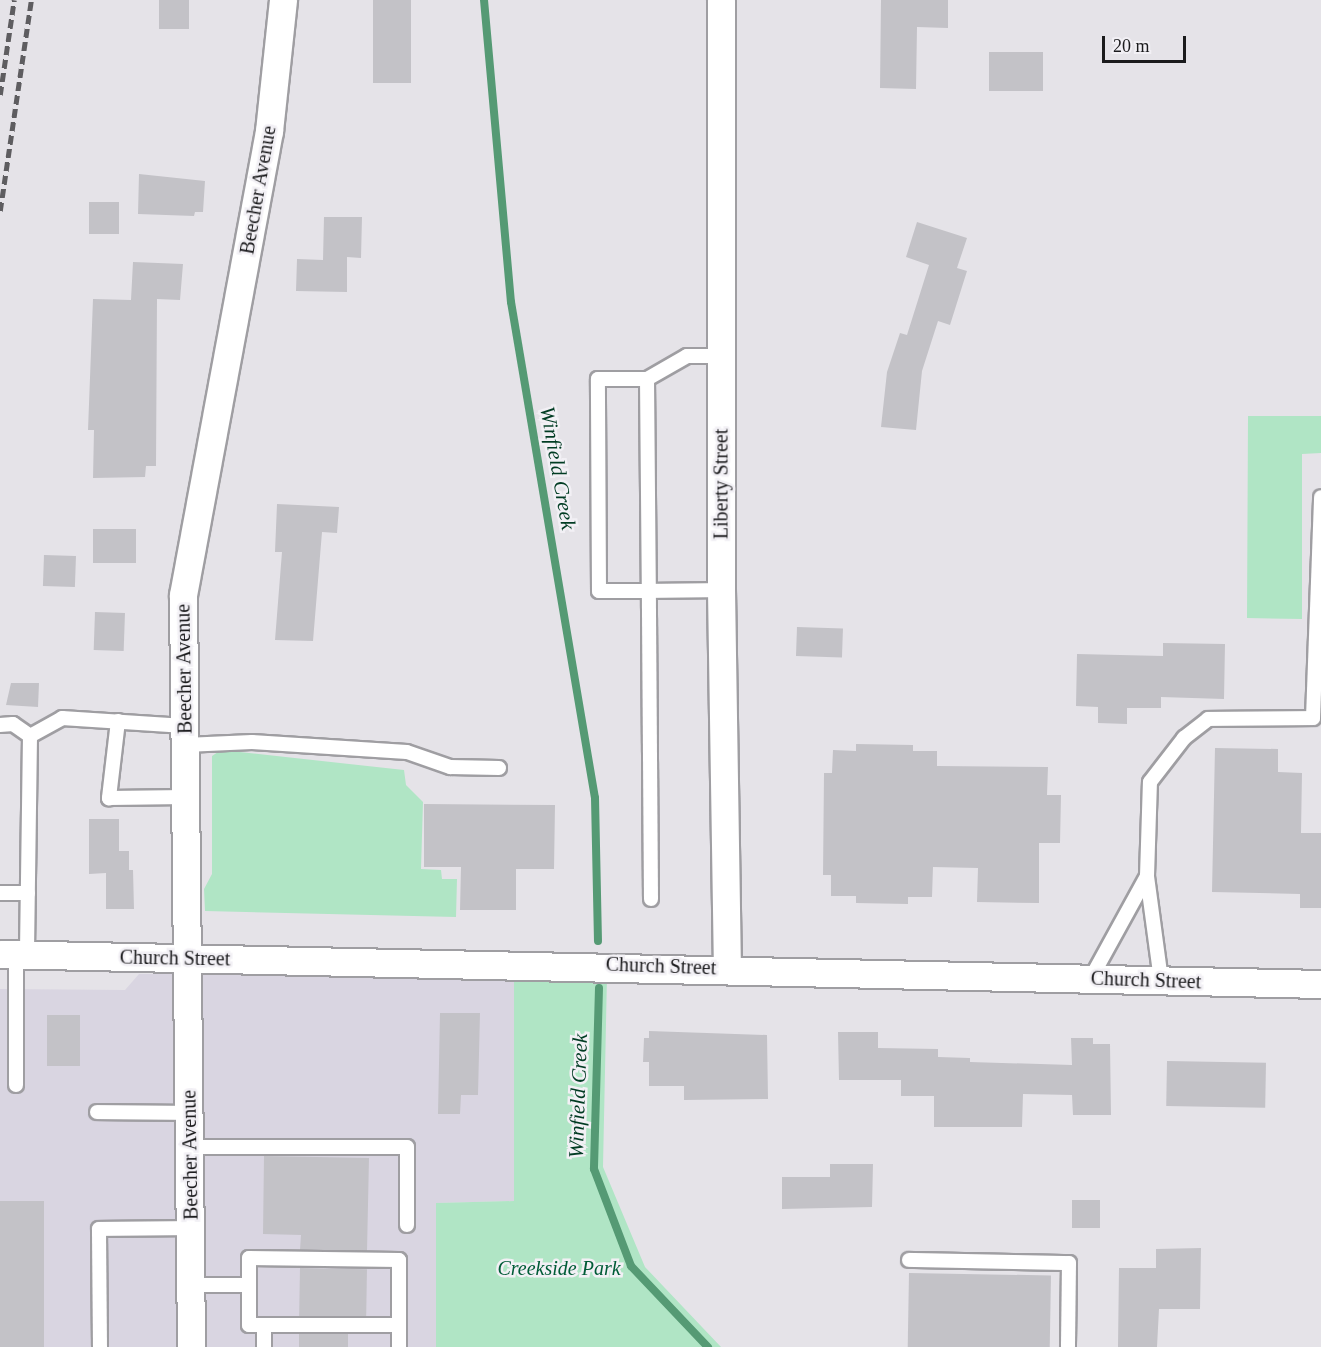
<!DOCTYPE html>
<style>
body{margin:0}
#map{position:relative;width:1321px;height:1347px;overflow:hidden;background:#e5e3e8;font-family:Georgia,serif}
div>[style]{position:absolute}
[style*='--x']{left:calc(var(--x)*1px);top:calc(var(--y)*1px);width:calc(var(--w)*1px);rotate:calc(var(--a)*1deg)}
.built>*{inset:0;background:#d9d5e1}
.green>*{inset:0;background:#b0e5c5}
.stream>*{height:8px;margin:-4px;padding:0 4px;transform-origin:4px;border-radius:4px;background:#559a74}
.building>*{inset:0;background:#c3c2c7;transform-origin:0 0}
.roads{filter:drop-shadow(2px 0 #9f9ea2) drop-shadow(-2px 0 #9f9ea2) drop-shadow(0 2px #9f9ea2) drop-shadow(0 -2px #9f9ea2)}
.lane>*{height:14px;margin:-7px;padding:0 7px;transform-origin:7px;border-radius:7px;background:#fff}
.street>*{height:27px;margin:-13.5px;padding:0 13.5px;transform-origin:13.5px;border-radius:13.5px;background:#fff}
.rail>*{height:4.5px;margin-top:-2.25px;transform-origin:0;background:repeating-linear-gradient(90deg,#5e5d60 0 9px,transparent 0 13.5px)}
span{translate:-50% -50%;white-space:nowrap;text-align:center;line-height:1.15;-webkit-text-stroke:5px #f2f0f5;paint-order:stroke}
.street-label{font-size:20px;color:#1b1b1d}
.park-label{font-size:20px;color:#005c37;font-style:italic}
.water-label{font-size:21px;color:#013c23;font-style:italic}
.scale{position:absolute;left:1102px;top:36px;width:84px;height:27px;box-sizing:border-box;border:3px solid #1b1b1d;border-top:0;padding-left:8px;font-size:18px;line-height:21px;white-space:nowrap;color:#1b1b1d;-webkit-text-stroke:4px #f2f0f5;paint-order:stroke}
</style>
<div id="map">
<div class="built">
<div style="clip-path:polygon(197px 973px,433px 979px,514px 976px,514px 1201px,436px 1203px,436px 1347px,200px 1347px)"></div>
<div style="clip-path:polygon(139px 974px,176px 974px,177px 1347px,0 1347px,0 989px,125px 990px)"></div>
</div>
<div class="green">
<div style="clip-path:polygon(1248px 416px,1321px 416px,1321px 453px,1302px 454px,1302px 619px,1247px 618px)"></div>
<div style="clip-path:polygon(221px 750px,404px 770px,406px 785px,423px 802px,421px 869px,441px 870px,442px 879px,457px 879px,456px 917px,205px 911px,204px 889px,212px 874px,212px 756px)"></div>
<div style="clip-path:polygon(514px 976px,607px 976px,603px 1167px,645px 1267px,721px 1347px,436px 1347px,436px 1203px,514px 1201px)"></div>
</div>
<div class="stream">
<div style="--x:484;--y:0;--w:303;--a:84.9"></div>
<div style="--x:511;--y:302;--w:503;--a:80.39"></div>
<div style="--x:595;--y:798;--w:143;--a:88.8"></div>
<div style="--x:599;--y:988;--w:181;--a:91.6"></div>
<div style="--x:594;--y:1169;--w:104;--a:69.1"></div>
<div style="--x:631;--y:1266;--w:112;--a:46.5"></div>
</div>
<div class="building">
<div style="left:159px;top:0;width:30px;height:29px"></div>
<div style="left:373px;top:0;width:38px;height:83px"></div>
<div style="clip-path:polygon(881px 0,948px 0,948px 28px,917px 27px,916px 89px,880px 88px)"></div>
<div style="left:989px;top:52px;width:54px;height:39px"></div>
<div style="clip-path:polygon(139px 174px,205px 181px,203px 212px,195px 212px,194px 216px,138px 214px)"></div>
<div style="left:89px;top:202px;width:30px;height:32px"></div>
<div style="clip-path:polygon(324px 217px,362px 217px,361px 258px,347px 257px,347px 292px,296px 291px,297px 259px,323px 260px)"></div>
<div style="clip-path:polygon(917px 222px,967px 238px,957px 268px,967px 271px,950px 325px,938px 321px,922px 371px,916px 430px,881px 427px,887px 372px,900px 333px,907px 335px,929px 265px,906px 257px)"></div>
<div style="clip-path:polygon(133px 262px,183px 264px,180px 300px,157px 299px,156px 466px,146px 466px,145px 477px,93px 478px,94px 430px,88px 430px,93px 299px,131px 300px)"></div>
<div style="clip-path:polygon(277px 504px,339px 507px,337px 533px,322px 532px,313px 641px,275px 640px,282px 552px,275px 552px)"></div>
<div style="left:93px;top:529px;width:43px;height:34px"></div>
<div style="left:44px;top:555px;width:32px;height:31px;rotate:2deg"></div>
<div style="left:95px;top:612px;width:30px;height:38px;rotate:2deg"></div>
<div style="left:797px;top:627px;width:46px;height:29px;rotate:2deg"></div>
<div style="clip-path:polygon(1163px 643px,1225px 644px,1224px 699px,1161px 697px,1161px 708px,1127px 708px,1127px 724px,1098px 723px,1098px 707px,1076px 706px,1077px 654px,1163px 656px)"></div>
<div style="clip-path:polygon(11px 683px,39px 683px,38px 707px,6px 705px)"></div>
<div style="clip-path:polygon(856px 744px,913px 745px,913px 751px,937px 751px,937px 766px,1048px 767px,1047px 795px,1061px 795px,1060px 843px,1039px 843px,1039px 903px,977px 902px,978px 868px,933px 867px,932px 897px,908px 897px,908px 904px,856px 903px,856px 896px,831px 896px,831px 875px,823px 875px,824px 773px,832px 773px,833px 750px,856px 751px)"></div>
<div style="clip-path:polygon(1215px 748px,1278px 749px,1278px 772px,1302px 773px,1301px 833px,1321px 833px,1321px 908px,1300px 908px,1300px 894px,1212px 892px)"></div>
<div style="clip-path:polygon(424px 804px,555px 805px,554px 869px,516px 869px,516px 910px,460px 910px,461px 867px,424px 867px)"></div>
<div style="clip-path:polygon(89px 819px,119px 819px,119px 851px,129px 851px,129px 870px,133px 870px,134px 909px,106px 909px,106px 873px,89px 874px)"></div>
<div style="clip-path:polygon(440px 1013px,480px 1013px,478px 1095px,461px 1095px,460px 1114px,438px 1114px)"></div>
<div style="left:47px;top:1015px;width:33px;height:51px"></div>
<div style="clip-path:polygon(649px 1031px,767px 1035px,768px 1099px,684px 1100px,684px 1086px,649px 1086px,649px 1062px,643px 1062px,644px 1038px,649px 1038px)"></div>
<div style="clip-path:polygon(838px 1032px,878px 1032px,878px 1048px,938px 1049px,938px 1057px,970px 1058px,970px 1062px,1072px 1065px,1071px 1038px,1093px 1038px,1093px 1044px,1110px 1044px,1111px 1115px,1073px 1115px,1072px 1095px,1023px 1094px,1022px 1127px,934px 1127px,934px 1096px,901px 1096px,901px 1080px,839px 1080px)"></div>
<div style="left:1167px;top:1061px;width:99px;height:45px;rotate:1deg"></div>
<div style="clip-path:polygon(264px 1156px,369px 1158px,367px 1251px,300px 1250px,301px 1235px,263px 1234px)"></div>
<div style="clip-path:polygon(830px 1164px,873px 1164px,872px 1207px,782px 1209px,782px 1177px,830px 1177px)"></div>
<div style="left:1100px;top:1200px;width:28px;height:28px;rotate:90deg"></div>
<div style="left:0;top:1201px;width:44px;height:146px"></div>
<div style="clip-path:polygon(1201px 1248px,1200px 1309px,1159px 1309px,1157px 1347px,1118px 1347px,1119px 1268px,1156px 1268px,1156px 1249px)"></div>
<div style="left:300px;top:1268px;width:67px;height:48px;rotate:1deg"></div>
<div style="left:909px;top:1273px;width:142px;height:74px;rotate:1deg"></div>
<div style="left:299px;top:1334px;width:49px;height:13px"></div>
</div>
<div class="roads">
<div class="lane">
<div style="--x:647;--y:379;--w:212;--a:89.5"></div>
<div style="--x:649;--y:591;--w:50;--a:180"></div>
<div style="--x:599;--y:591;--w:212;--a:-90.3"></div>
<div style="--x:598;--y:379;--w:49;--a:0"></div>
<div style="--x:647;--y:379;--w:46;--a:-29.9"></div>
<div style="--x:687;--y:356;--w:34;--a:0"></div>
<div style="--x:118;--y:721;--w:78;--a:96.7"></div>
<div style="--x:109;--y:798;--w:77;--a:-0.7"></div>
<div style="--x:0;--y:725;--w:13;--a:-4"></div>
<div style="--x:13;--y:724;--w:21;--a:35"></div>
<div style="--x:30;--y:736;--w:219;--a:90.8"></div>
<div style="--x:30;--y:736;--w:37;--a:-29"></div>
<div style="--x:62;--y:718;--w:123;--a:3.7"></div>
<div style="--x:185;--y:745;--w:67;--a:-2.6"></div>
<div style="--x:252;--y:742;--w:155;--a:3.7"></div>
<div style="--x:407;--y:752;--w:46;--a:19.2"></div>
<div style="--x:450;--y:767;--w:49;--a:1.2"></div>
<div style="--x:0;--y:893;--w:28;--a:0"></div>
<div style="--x:651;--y:899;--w:308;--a:-90.4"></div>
<div style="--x:649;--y:591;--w:72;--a:-0.8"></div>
<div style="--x:16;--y:954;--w:131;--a:90"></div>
<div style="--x:1091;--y:978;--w:116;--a:-61.2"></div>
<div style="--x:1161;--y:980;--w:105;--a:-97.7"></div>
<div style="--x:1147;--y:876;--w:94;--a:-88.2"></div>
<div style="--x:1150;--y:782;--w:56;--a:-52.3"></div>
<div style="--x:1184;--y:738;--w:31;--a:-38"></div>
<div style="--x:1208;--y:719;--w:105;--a:-0.5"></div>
<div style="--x:1313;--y:718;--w:221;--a:-87.9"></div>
<div style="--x:97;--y:1112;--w:92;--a:0.6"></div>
<div style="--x:189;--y:1147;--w:218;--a:0"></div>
<div style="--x:407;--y:1147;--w:78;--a:90"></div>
<div style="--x:909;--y:1260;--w:160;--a:1.1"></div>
<div style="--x:1069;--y:1263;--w:84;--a:90.7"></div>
<div style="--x:192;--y:1285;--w:57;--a:0"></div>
<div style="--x:249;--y:1285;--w:27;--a:-90"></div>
<div style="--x:249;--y:1258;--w:150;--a:0.8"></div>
<div style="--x:399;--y:1260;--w:87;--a:90"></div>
<div style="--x:249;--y:1285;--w:40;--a:90"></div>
<div style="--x:249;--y:1325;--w:150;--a:0"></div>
<div style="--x:264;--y:1325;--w:22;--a:90"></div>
<div style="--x:100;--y:1347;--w:118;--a:-90.5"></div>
<div style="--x:99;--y:1229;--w:91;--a:-0.6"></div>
</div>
<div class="street">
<div style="--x:721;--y:0;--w:590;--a:90"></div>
<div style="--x:721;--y:590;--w:378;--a:89.1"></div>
<div style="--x:0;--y:954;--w:1321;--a:1.3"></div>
<div style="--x:191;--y:1347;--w:752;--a:-90.61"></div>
<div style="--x:183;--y:595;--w:472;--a:-79.5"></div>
<div style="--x:269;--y:131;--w:132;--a:-83.9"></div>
</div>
</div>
<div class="rail">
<div style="--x:0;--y:95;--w:96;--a:-81.6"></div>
<div style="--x:0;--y:211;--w:213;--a:-81.6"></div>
</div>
<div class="street-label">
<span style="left:258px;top:190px;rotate:-80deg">Beecher Avenue</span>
<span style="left:721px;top:484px;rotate:-90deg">Liberty Street</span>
<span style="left:184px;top:669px;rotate:-91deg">Beecher Avenue</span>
<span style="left:175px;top:958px;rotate:1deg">Church Street</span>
<span style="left:661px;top:966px;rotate:2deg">Church Street</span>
<span style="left:1146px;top:980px;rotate:2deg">Church Street</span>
<span style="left:190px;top:1155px;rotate:-91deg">Beecher Avenue</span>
</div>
<div class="park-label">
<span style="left:559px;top:1268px">Creekside Park</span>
</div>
<div class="water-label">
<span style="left:558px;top:468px;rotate:80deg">Winfield Creek</span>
<span style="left:578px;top:1096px;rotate:-88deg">Winfield Creek</span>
</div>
<div class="scale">20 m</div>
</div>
